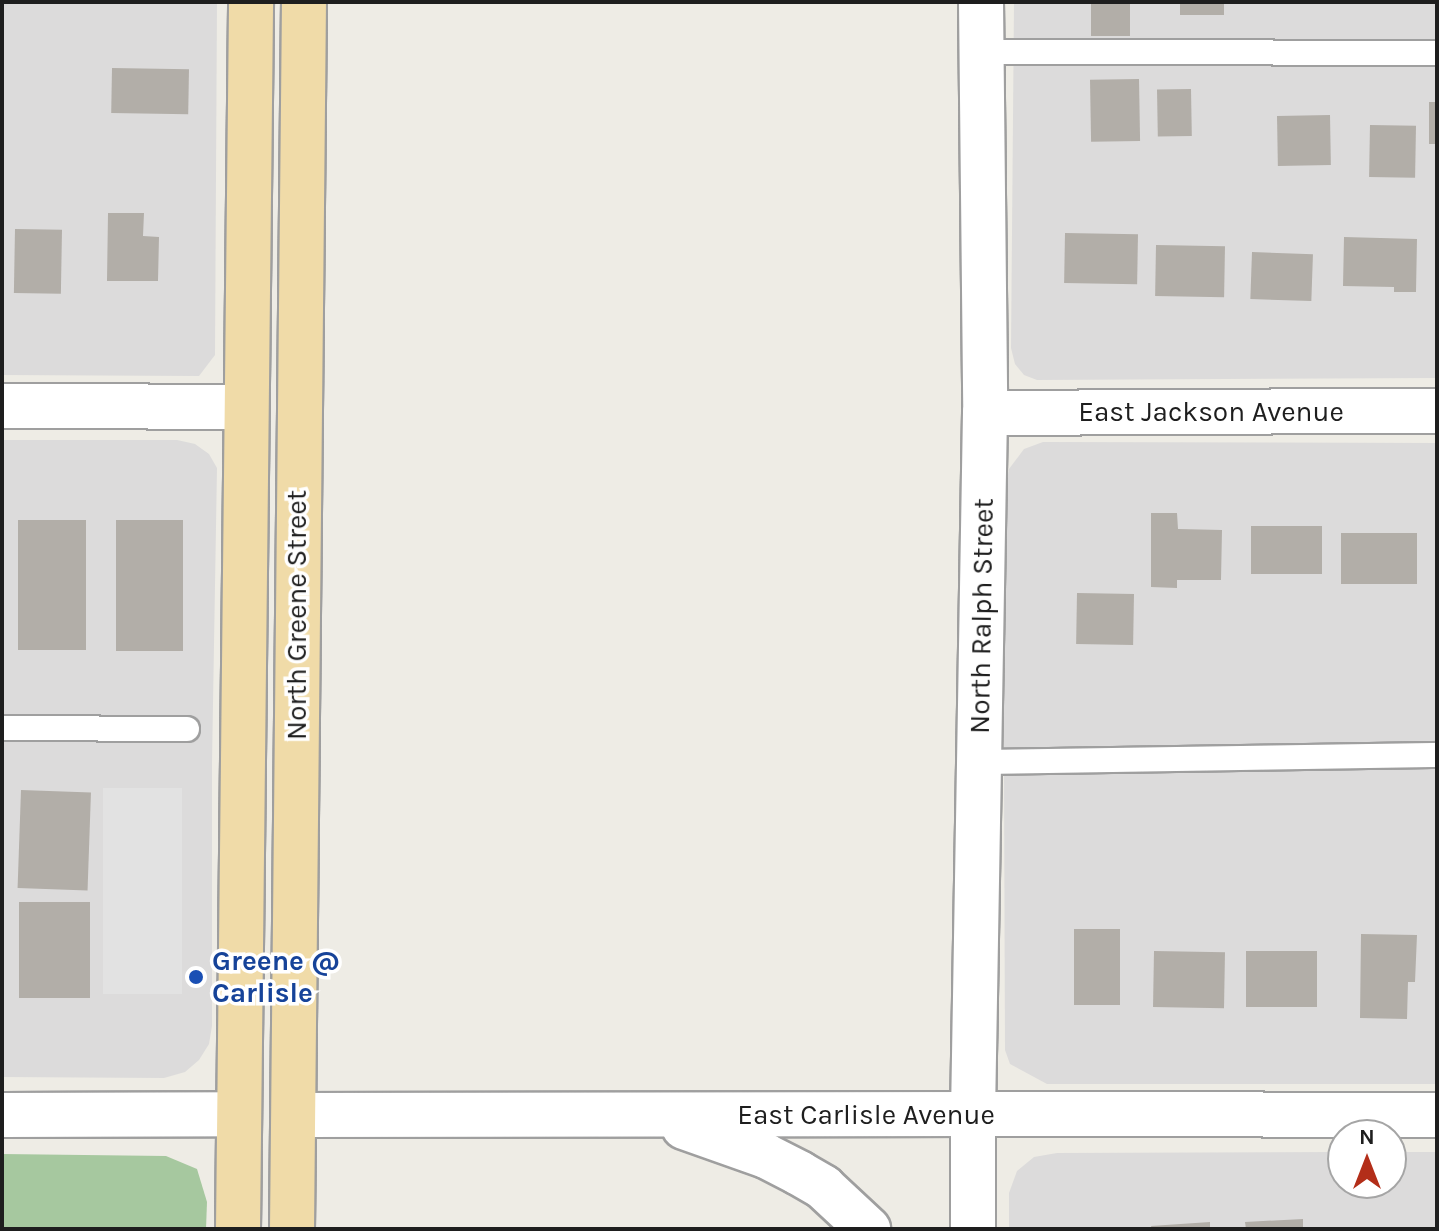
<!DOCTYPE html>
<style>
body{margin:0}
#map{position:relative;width:1439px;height:1231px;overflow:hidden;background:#eeece5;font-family:Karla,sans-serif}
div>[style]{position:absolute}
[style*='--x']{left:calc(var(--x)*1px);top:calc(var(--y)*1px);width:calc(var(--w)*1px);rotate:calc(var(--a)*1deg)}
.residential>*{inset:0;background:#dcdbdb}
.forest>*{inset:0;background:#a6c89f}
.parking>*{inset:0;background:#e2e2e2;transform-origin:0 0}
.building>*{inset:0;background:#b2aea8;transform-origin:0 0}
.roads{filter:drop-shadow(2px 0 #9f9f9f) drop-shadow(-2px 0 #9f9f9f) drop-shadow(0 2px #9f9f9f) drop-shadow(0 -2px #9f9f9f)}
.service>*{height:24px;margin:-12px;padding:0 12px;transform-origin:12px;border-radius:12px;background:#fff}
.minor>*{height:44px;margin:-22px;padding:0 22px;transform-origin:22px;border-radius:22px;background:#fff}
.tertiary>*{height:44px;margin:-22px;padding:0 22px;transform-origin:22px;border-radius:22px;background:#fff}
.primary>*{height:44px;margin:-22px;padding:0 22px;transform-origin:22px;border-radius:22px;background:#f0dba8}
.dots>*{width:22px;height:22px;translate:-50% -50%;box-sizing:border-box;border:4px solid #fff;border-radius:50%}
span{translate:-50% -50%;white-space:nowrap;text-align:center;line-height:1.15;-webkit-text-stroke:7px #fff;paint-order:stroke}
.street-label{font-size:28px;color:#1e1e1e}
.transit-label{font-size:28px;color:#164399;font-weight:700}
.left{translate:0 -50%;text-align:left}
.frame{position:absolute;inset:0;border:4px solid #1e1e1e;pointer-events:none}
.north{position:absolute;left:1327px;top:1119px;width:80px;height:80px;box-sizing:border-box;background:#fff;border:2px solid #a5a5a5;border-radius:50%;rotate:0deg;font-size:22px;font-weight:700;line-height:32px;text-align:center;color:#1e1e1e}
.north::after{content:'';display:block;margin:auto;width:28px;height:36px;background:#b32e19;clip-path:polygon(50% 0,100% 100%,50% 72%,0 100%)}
</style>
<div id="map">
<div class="residential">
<div style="clip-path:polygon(2px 2px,217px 2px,215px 355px,199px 376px,2px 375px)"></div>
<div style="clip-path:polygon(1014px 2px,1437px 2px,1437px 378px,1037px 380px,1024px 375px,1015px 364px,1011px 348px)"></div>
<div style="clip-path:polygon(2px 440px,177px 440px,195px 444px,209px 454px,217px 468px,212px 763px,212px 1026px,209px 1044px,199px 1060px,185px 1072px,164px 1078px,2px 1077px)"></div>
<div style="clip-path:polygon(1043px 442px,1437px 443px,1437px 1084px,1047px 1084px,1010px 1064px,1005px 1050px,1003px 498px,1009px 469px,1024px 449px)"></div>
<div style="clip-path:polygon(1343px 1152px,1343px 1183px,1391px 1183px,1391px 1152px,1437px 1152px,1437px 1229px,1009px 1229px,1009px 1193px,1017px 1171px,1034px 1157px,1057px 1153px)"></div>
</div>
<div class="forest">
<div style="clip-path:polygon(2px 1154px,166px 1156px,197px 1169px,207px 1202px,206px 1229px,2px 1229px)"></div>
</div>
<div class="parking">
<div style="left:103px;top:788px;width:79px;height:206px"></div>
</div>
<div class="building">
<div style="left:1091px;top:2px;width:39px;height:34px"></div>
<div style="left:1180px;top:2px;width:44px;height:13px"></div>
<div style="left:112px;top:68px;width:77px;height:45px;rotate:1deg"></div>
<div style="left:1139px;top:79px;width:62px;height:49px;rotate:89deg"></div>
<div style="left:1191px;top:89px;width:47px;height:34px;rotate:89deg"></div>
<div style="left:1429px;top:102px;width:8px;height:42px"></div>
<div style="left:1330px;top:115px;width:50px;height:53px;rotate:89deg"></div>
<div style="left:1370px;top:125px;width:46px;height:52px;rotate:1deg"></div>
<div style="clip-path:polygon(108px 213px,144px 213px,143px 236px,159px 237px,158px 281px,107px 281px)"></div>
<div style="left:15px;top:229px;width:47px;height:64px;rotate:1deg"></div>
<div style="left:1065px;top:233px;width:73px;height:50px;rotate:1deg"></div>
<div style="clip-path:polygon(1344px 237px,1417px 239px,1416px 292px,1394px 292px,1394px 287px,1343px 286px)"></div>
<div style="left:1156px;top:245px;width:69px;height:51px;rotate:1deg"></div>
<div style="left:1252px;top:252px;width:61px;height:47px;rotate:2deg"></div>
<div style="clip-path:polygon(1151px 513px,1177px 513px,1178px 529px,1222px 530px,1221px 580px,1177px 580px,1177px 588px,1151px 587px)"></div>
<div style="left:18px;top:520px;width:68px;height:130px"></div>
<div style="left:116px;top:520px;width:67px;height:131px"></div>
<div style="left:1251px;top:526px;width:71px;height:48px"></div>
<div style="left:1341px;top:533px;width:76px;height:51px"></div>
<div style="left:1077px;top:593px;width:57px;height:51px;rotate:1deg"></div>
<div style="left:21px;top:790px;width:70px;height:98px;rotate:2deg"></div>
<div style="left:19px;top:902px;width:71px;height:96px"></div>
<div style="left:1074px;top:929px;width:46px;height:76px"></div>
<div style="clip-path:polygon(1361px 934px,1417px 935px,1415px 982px,1408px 982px,1407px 1019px,1360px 1018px)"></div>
<div style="left:1154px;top:951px;width:71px;height:56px;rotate:1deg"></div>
<div style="left:1317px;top:951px;width:56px;height:71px;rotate:90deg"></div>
<div style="clip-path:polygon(1303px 1219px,1303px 1229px,1246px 1229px,1245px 1222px)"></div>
<div style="clip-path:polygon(1210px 1222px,1210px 1229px,1152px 1229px,1151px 1226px)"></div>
</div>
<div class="roads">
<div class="service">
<div style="--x:980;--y:52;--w:457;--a:0.1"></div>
<div style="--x:2;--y:728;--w:185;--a:0.3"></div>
<div style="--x:980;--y:762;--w:457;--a:-0.9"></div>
</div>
<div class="minor">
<div style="--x:981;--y:2;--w:411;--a:89.4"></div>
<div style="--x:985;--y:413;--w:701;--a:90.98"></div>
<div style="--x:973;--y:1114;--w:464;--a:0.1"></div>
<div style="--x:2;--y:406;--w:242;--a:0.2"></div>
<div style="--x:985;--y:413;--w:452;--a:-0.3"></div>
</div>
<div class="tertiary">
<div style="--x:2;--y:1115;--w:237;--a:-0.2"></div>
<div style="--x:295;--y:1115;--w:678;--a:-0.08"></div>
<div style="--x:973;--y:1114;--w:115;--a:90"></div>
<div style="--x:684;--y:1127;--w:87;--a:19.5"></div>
<div style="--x:766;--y:1156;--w:37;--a:27"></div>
<div style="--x:799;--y:1173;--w:28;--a:30"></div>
<div style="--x:823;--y:1187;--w:62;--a:43"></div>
</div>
<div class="primary">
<div style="--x:238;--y:1229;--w:1227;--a:-89.39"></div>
<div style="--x:292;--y:1229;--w:1227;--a:-89.44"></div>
</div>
</div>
<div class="dots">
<div style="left:196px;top:977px;background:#1a4fb4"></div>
</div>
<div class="street-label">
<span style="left:1211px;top:412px">East Jackson Avenue</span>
<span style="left:297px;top:615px;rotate:-90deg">North Greene Street</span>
<span style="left:982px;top:616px;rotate:-89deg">North Ralph Street</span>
<span style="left:866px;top:1115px">East Carlisle Avenue</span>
</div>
<div class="transit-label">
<span class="left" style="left:212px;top:977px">Greene @<br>Carlisle</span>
</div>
<div class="frame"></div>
<div class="north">N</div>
</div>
